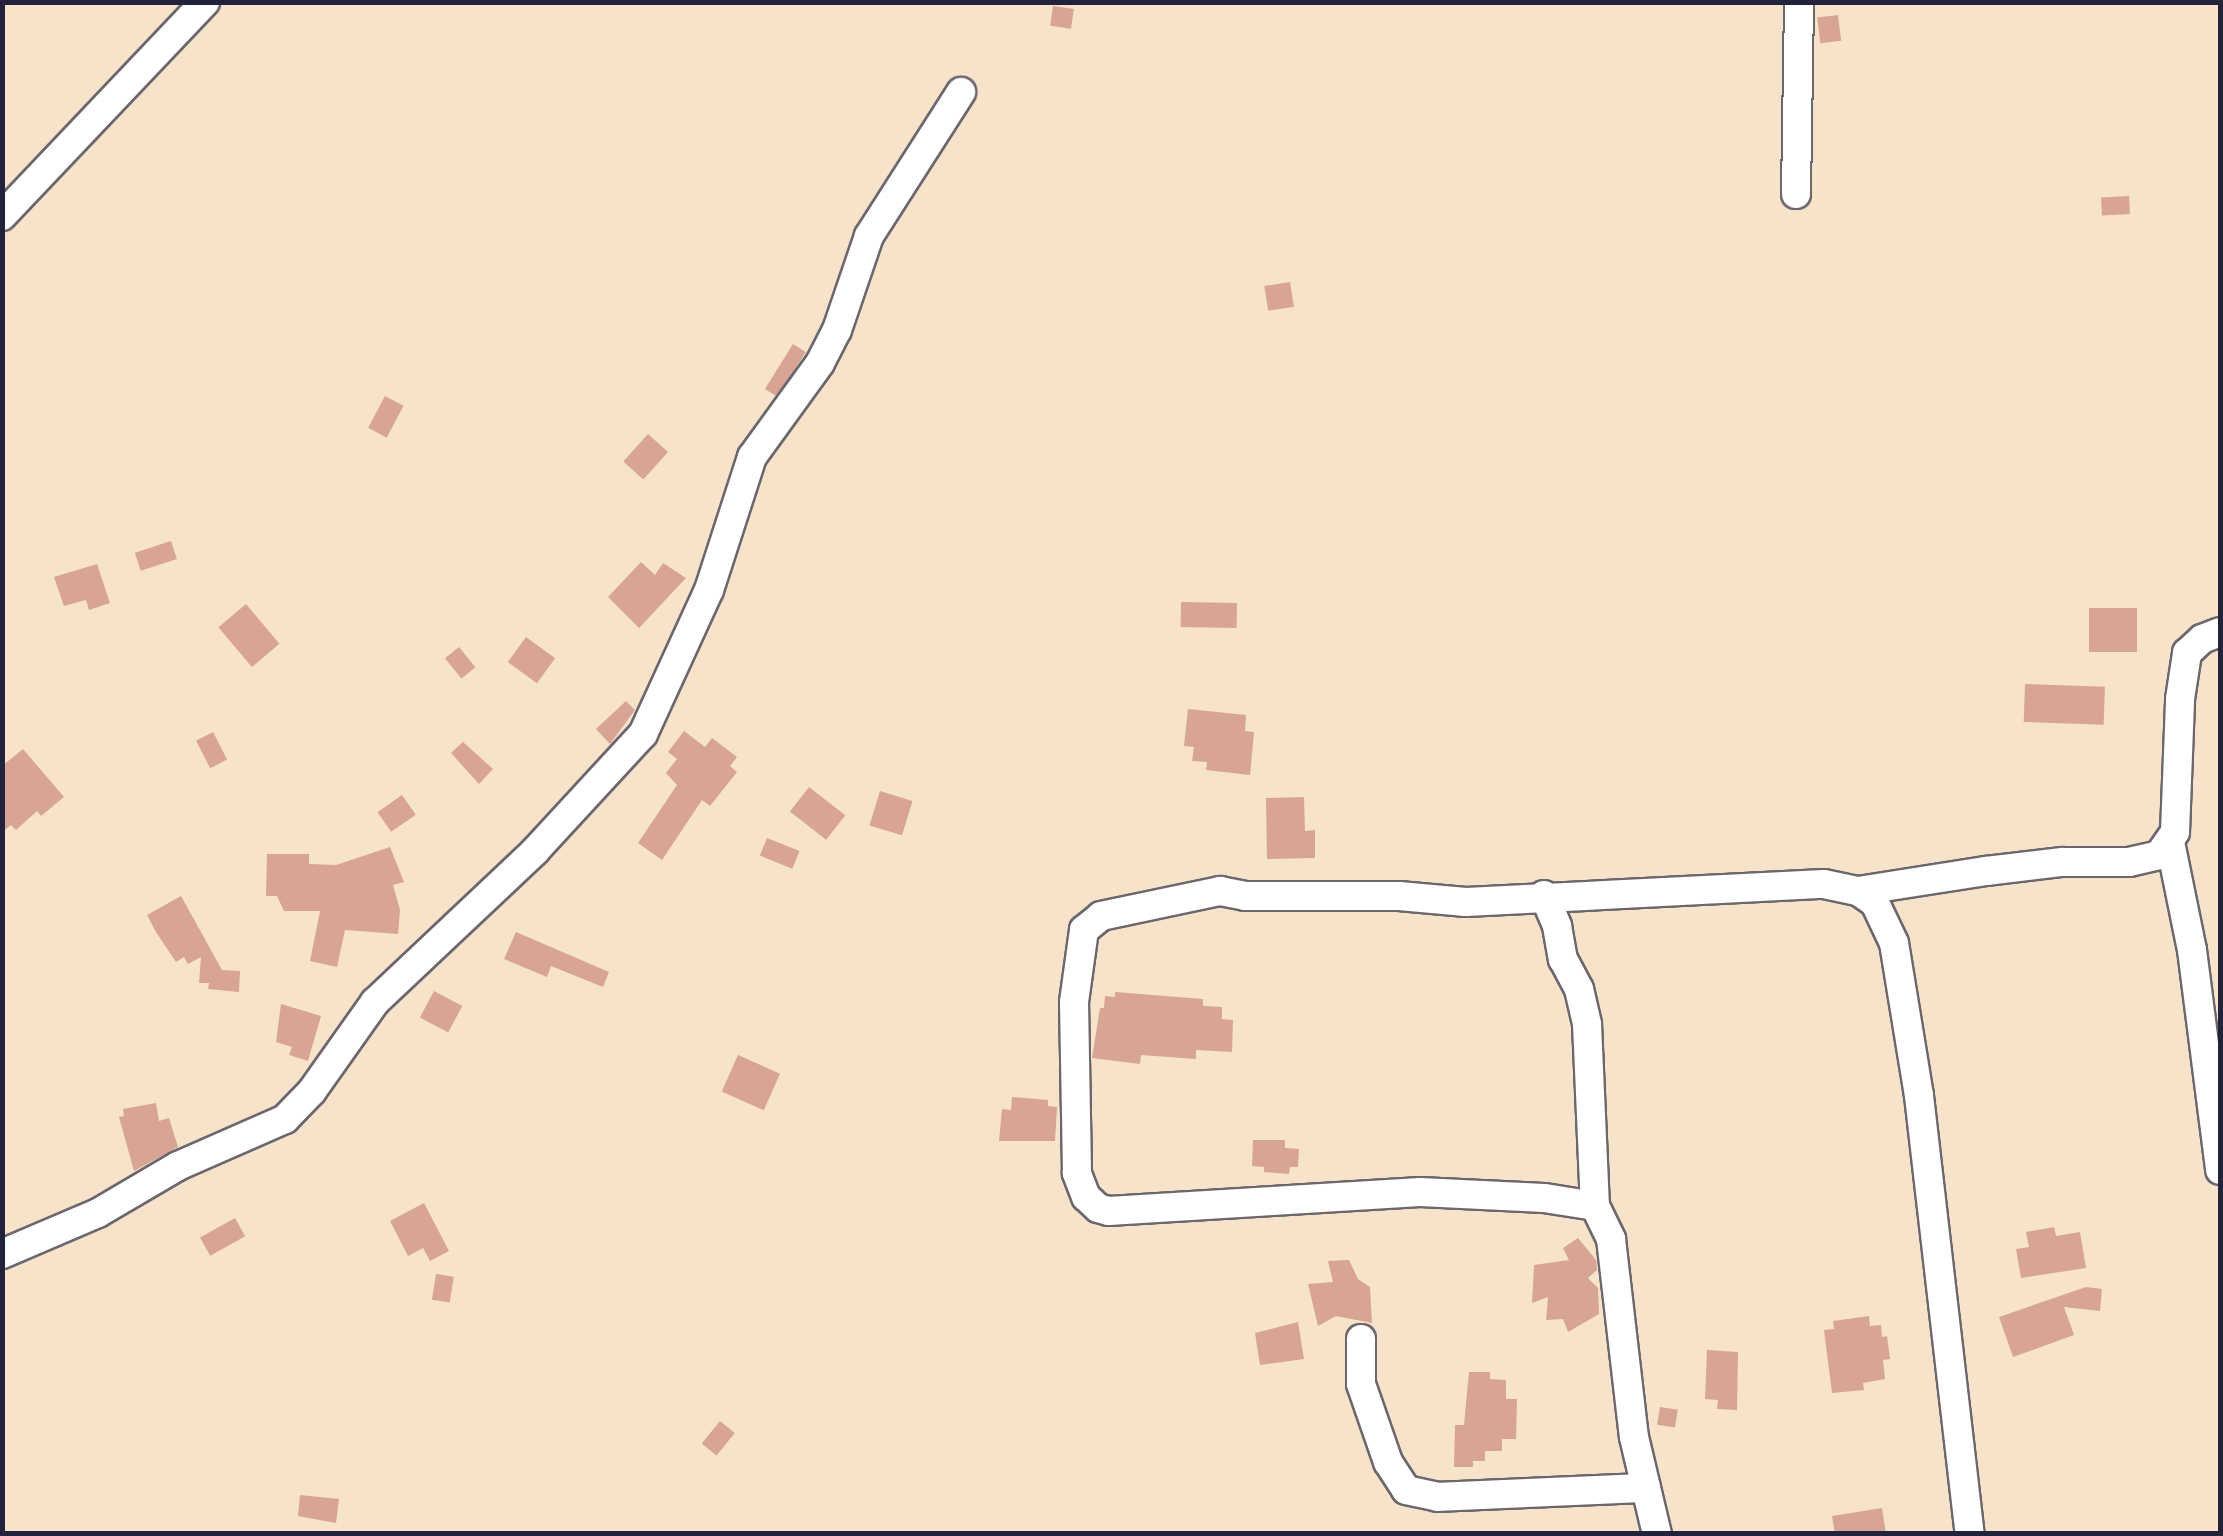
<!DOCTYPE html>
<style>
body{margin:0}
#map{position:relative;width:2223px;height:1536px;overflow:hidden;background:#f6e3ca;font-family:Delius,sans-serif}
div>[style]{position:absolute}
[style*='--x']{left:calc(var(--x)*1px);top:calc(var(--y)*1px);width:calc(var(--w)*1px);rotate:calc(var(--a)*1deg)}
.building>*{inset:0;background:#d7a495;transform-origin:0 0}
.roads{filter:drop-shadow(2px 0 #6c666d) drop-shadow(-2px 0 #6c666d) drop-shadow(0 2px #6c666d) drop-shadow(0 -2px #6c666d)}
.minor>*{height:28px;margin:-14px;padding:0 14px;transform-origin:14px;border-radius:14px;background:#fff}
span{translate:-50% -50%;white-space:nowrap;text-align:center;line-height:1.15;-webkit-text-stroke:10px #fdfcf7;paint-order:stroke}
.frame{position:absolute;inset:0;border:5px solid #22223b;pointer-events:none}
</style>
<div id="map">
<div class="building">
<div style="left:1053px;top:6px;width:21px;height:20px;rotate:8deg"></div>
<div style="left:1838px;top:15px;width:26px;height:21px;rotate:83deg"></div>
<div style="left:2129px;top:196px;width:18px;height:28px;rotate:87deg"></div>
<div style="left:1290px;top:282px;width:25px;height:26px;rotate:81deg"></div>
<div style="left:793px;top:344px;width:15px;height:53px;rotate:32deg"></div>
<div style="left:385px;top:396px;width:21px;height:36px;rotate:28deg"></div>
<div style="left:648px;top:434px;width:27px;height:37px;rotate:42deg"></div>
<div style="left:171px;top:541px;width:19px;height:38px;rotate:72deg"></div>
<div style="clip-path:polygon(641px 562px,655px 575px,663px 563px,686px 578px,639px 628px,608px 597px)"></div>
<div style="clip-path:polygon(97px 564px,110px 603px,89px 610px,86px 600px,64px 606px,54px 577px)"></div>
<div style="left:1181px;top:602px;width:56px;height:25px;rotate:1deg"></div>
<div style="left:246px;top:604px;width:52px;height:36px;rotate:50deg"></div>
<div style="left:2089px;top:608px;width:48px;height:44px"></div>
<div style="left:526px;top:637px;width:36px;height:31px;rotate:36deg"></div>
<div style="left:459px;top:647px;width:26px;height:18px;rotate:51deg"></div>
<div style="left:2025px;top:684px;width:80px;height:38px;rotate:2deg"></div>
<div style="clip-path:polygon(626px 701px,635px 710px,610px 744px,596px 729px)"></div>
<div style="clip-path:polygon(1188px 709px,1246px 715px,1245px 731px,1254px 732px,1250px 775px,1206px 770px,1207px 762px,1192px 761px,1194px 747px,1184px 746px)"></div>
<div style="clip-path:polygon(684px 731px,705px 747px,712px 738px,737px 757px,730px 766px,737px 772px,710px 806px,702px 800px,662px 860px,638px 843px,677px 785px,666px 773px,677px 759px,668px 752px)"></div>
<div style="left:213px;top:732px;width:31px;height:19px;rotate:63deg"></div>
<div style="clip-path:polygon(463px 742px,493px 769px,479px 784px,451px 753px)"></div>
<div style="clip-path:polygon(23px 749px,64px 797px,41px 816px,37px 811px,16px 830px,11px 825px,2px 832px,2px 766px)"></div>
<div style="left:809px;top:787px;width:46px;height:31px;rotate:38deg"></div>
<div style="left:880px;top:791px;width:34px;height:36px;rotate:17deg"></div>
<div style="left:402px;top:795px;width:24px;height:30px;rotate:55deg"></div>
<div style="clip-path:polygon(1304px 797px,1305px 831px,1315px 830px,1315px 858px,1267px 859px,1266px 798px)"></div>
<div style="left:767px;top:838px;width:35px;height:19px;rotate:22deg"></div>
<div style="clip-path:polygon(390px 847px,404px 882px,393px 885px,400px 910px,398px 934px,345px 930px,337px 967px,310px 961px,320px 911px,284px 911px,277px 896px,266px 896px,267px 854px,309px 854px,309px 864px,336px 865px)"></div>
<div style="clip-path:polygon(181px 896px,222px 970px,240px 971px,239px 992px,208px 989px,209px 983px,199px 983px,201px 957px,188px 964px,184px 957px,176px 962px,156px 932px,147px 915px)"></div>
<div style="clip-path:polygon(516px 932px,609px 972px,603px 987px,551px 966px,547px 977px,504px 959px)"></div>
<div style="left:434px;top:991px;width:32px;height:30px;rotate:28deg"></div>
<div style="clip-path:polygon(1115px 992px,1203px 999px,1203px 1006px,1222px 1007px,1222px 1019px,1233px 1020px,1232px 1052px,1196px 1050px,1196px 1059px,1141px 1055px,1140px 1064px,1092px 1058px,1100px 1008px,1104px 1008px,1105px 996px,1115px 997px)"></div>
<div style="clip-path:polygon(281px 1004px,321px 1016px,308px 1061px,289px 1055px,292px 1047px,276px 1042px)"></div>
<div style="left:738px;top:1055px;width:46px;height:40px;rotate:24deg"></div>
<div style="clip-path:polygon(1012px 1097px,1048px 1100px,1048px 1106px,1057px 1107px,1055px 1141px,999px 1141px,1002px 1109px,1011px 1110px)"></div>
<div style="clip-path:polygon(156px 1103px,159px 1121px,169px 1118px,178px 1147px,134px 1171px,119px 1117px,124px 1116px,123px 1109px)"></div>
<div style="clip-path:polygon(1253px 1140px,1285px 1140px,1285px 1148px,1299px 1149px,1298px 1167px,1290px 1167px,1289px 1174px,1264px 1172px,1264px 1167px,1252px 1166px)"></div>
<div style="clip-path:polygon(424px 1203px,449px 1251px,430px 1261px,423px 1248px,408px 1256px,390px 1221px)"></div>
<div style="left:235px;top:1218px;width:21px;height:40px;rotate:61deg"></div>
<div style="clip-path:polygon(2054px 1227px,2056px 1236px,2080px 1232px,2086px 1268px,2021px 1278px,2016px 1249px,2029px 1247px,2026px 1232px)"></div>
<div style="clip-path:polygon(1578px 1238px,1596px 1260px,1597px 1270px,1588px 1278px,1598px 1288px,1599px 1314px,1568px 1332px,1563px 1319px,1546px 1320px,1548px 1297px,1532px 1303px,1534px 1265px,1569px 1260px,1563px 1248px)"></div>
<div style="clip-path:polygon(1349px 1260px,1358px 1279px,1370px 1287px,1372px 1323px,1336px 1316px,1318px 1326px,1308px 1284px,1333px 1282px,1328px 1261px)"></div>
<div style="left:436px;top:1274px;width:18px;height:26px;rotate:9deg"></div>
<div style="clip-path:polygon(2086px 1287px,2102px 1289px,2100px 1311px,2064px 1307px,2074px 1335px,2013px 1357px,1999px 1317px)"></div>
<div style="clip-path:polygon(1869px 1316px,1870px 1326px,1881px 1325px,1882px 1337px,1887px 1336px,1890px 1359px,1883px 1360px,1885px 1379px,1863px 1383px,1864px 1390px,1832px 1393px,1824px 1330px,1834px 1329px,1833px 1321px)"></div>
<div style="clip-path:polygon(1298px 1322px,1304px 1359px,1260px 1365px,1255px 1333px)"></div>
<div style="clip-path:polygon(1707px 1350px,1738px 1352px,1737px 1410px,1717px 1409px,1718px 1400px,1705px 1399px)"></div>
<div style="clip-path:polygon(1469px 1372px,1490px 1372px,1490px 1379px,1506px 1380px,1506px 1399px,1517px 1399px,1516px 1439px,1502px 1439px,1502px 1451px,1485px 1451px,1485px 1461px,1473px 1461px,1473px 1467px,1454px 1467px,1455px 1425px,1464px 1425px)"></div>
<div style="left:1660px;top:1407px;width:18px;height:18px;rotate:9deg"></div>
<div style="left:720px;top:1421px;width:19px;height:29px;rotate:39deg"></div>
<div style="clip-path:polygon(300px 1495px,339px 1499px,336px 1523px,298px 1516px)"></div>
<div style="clip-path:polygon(1882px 1508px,1886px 1534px,1835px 1534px,1832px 1516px)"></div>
</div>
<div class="roads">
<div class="minor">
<div style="--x:1796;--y:194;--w:192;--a:-89.1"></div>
<div style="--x:2;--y:216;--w:295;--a:-46.5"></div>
<div style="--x:2170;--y:842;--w:110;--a:78.5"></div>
<div style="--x:2192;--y:950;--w:222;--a:82.7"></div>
<div style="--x:1858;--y:891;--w:130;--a:-8.9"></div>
<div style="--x:1986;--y:871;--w:77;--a:-6.8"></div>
<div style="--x:2062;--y:862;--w:67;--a:0"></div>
<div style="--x:2129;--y:862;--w:31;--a:-13"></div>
<div style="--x:2159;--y:855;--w:28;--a:-55"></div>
<div style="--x:2175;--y:832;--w:133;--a:-87.8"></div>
<div style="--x:2180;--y:699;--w:47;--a:-81.3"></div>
<div style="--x:2187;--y:653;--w:21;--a:-43"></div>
<div style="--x:2202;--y:639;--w:19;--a:-21"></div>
<div style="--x:1544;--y:895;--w:34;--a:67"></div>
<div style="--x:1557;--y:926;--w:34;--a:80"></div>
<div style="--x:1563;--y:959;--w:34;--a:62"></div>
<div style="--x:1579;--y:989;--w:36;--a:77"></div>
<div style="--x:1587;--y:1024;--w:182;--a:87.5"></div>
<div style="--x:1595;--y:1206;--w:37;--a:64"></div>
<div style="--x:1611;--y:1239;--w:199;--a:83.4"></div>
<div style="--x:1634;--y:1437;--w:100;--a:76.7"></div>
<div style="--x:1595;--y:1206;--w:52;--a:-171.1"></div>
<div style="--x:1544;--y:1198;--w:124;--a:-177.2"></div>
<div style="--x:1420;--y:1192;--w:312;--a:176.5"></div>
<div style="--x:1109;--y:1211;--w:11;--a:-165"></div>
<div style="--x:1098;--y:1208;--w:16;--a:-137"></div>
<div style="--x:1086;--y:1197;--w:26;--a:-111"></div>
<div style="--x:1077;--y:1173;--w:171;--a:-91"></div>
<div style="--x:1074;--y:1002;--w:73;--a:-82.1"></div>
<div style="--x:1084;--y:930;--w:22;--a:-39"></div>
<div style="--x:1101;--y:916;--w:122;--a:-11.9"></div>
<div style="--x:1220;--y:891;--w:25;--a:11"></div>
<div style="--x:1245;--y:896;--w:154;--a:0"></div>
<div style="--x:1399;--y:896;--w:67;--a:5.1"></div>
<div style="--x:1466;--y:902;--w:358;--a:-2.9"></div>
<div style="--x:1824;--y:884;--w:35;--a:12"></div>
<div style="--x:1858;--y:891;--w:21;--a:35"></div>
<div style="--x:1875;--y:903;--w:44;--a:64.6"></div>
<div style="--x:1894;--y:943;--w:155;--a:80.7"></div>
<div style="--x:1919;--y:1096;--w:441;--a:83.4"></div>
<div style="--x:2;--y:1254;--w:104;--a:-23.1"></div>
<div style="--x:98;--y:1213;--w:93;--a:-30.4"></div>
<div style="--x:178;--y:1166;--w:117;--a:-23.7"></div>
<div style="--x:285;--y:1119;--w:39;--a:-46"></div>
<div style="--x:312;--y:1091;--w:109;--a:-54.7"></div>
<div style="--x:375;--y:1002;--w:220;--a:-43.3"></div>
<div style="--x:535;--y:851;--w:159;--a:-47.3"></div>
<div style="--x:643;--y:734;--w:158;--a:-65.4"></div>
<div style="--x:709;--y:590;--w:140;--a:-72.1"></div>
<div style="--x:752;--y:457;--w:116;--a:-54.1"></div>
<div style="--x:820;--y:363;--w:37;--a:-63"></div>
<div style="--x:837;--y:330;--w:99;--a:-71.2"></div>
<div style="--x:869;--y:236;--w:171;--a:-57.4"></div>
<div style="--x:1361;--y:1339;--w:45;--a:90"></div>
<div style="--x:1361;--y:1384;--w:83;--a:70.9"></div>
<div style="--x:1388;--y:1462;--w:33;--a:57"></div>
<div style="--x:1406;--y:1490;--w:33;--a:12"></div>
<div style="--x:1438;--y:1497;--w:208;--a:-2.5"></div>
</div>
</div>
<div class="frame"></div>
</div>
